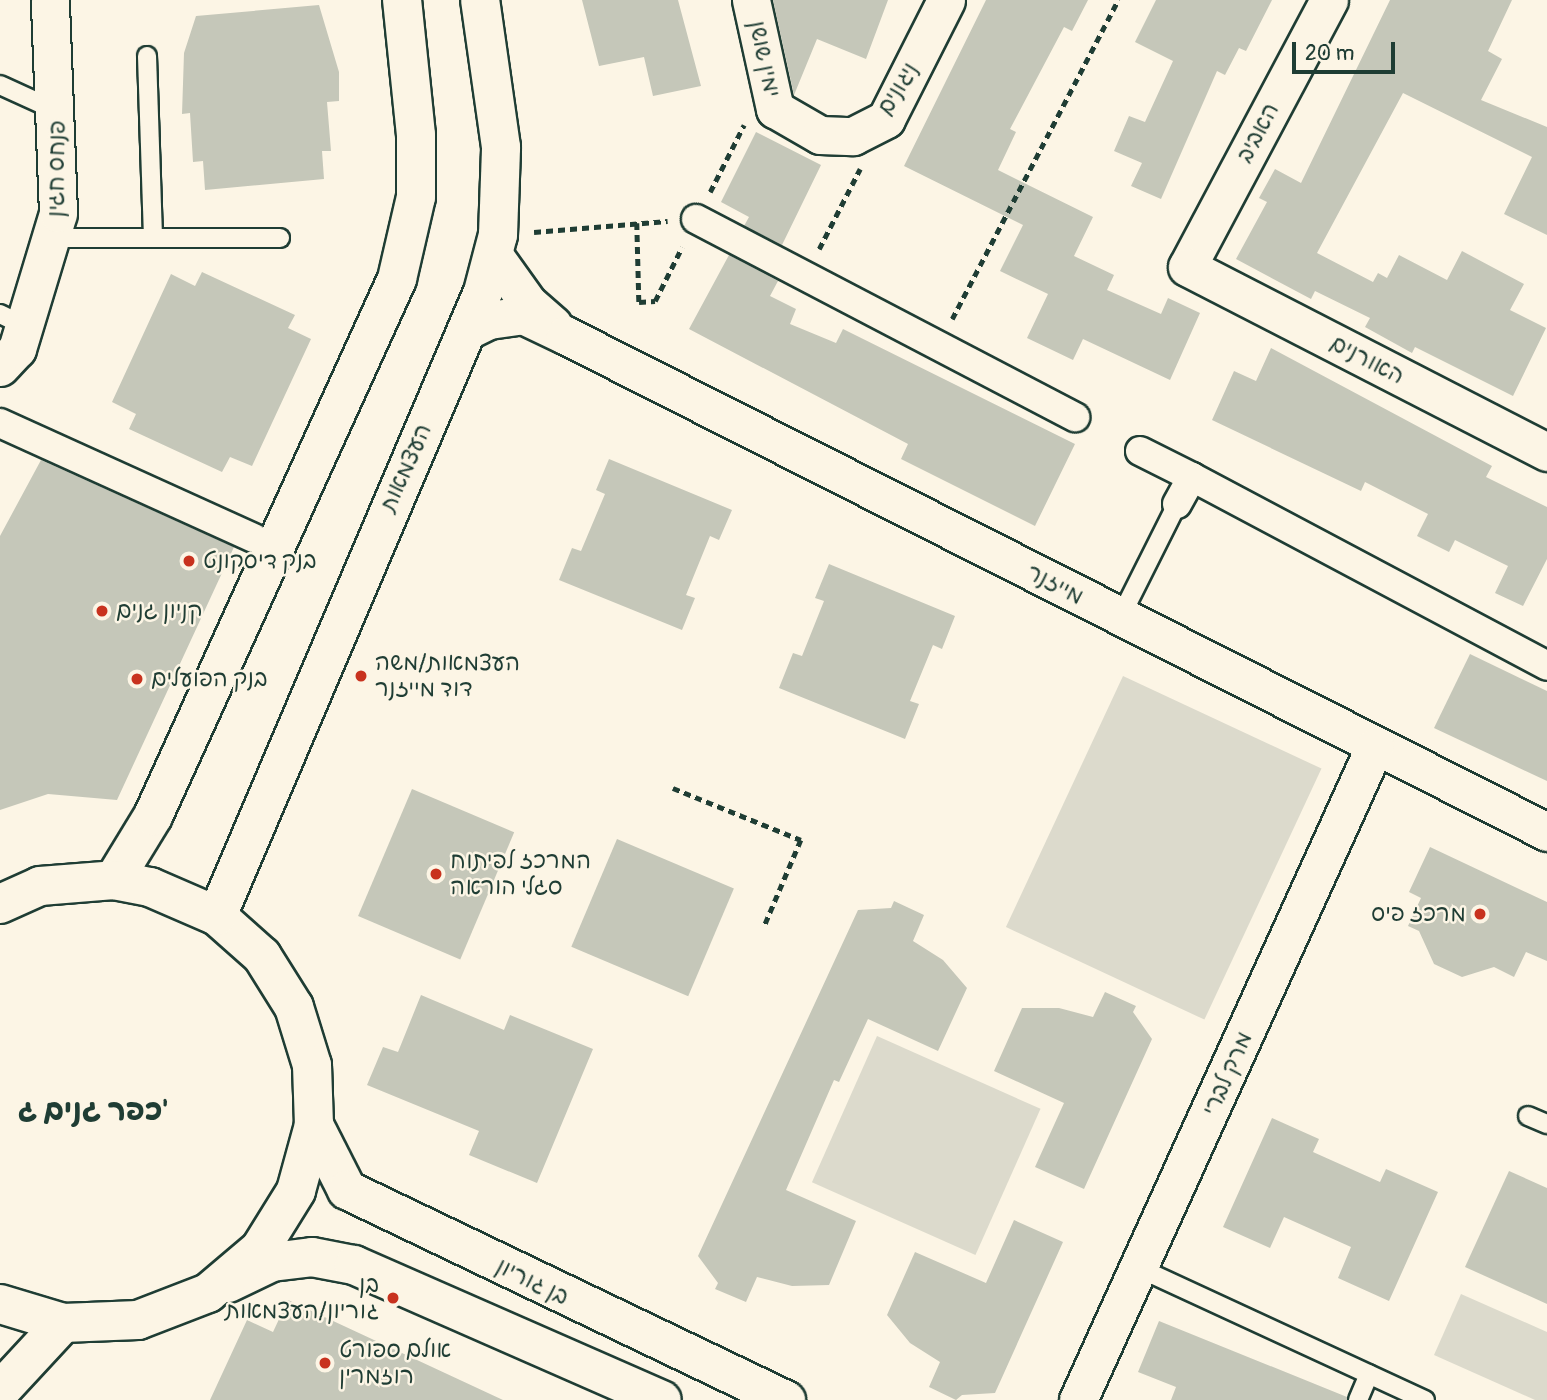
<!DOCTYPE html>
<meta charset="utf-8">
<style>
body{margin:0}
#map{position:relative;width:1547px;height:1400px;overflow:hidden;background:#fcf5e5;font-family:Pangolin,"Playpen Sans Hebrew",sans-serif}
div>[style]{position:absolute}
[style*='--x']{left:calc(var(--x)*1px);top:calc(var(--y)*1px);width:calc(var(--w)*1px);rotate:calc(var(--a)*1deg)}
.green>*{inset:0;background:#dcdacc;transform-origin:0 0}
.building>*{inset:0;background:#c5c7b9;transform-origin:0 0}
.path>*{height:4.5px;margin-top:-2.25px;transform-origin:0;background:repeating-linear-gradient(90deg,#1f3d34 0 7px,transparent 0 12px)}
.roads{filter:drop-shadow(2px 0 #1f3d34) drop-shadow(-2px 0 #1f3d34) drop-shadow(0 2px #1f3d34) drop-shadow(0 -2px #1f3d34)}
.service>*{height:18px;margin:-9px;padding:0 9px;transform-origin:9px;border-radius:9px;background:#fcf5e5}
.pedestrian>*{height:28px;margin:-14px;padding:0 14px;transform-origin:14px;border-radius:14px;background:#fcf5e5}
.minor>*{height:37px;margin:-18.5px;padding:0 18.5px;transform-origin:18.5px;border-radius:18.5px;background:#fcf5e5}
.tertiary>*{height:38px;margin:-19px;padding:0 19px;transform-origin:19px;border-radius:19px;background:#fcf5e5}
.secondary>*{height:38px;margin:-19px;padding:0 19px;transform-origin:19px;border-radius:19px;background:#fcf5e5}
.dots>*{width:19px;height:19px;translate:-50% -50%;box-sizing:border-box;border:4px solid #fcf5e5;border-radius:50%}
span{translate:-50% -50%;white-space:nowrap;text-align:center;line-height:1.15;-webkit-text-stroke:5px #fcf5e5;paint-order:stroke}
.street-label{font-size:23px;color:#1f3d34}
.poi-label{font-size:23px;color:#1f3d34}
.left{translate:0 -50%;text-align:left}
.right{translate:-100% -50%;text-align:right}
.district-label{font-size:30px;color:#1f3d34;font-weight:700}
.scale{position:absolute;left:1292px;top:42px;width:103px;height:32px;box-sizing:border-box;border:4px solid #1f3d34;border-top:0;padding-left:9px;font-size:21px;line-height:24px;white-space:nowrap;color:#1f3d34;-webkit-text-stroke:5px #fcf5e5;paint-order:stroke}
</style>
<div id="map">
<div class="green">
<div style="left:1123px;top:676px;width:219px;height:277px;rotate:25deg"></div>
<div style="left:877px;top:1036px;width:179px;height:160px;rotate:24deg"></div>
<div style="clip-path:polygon(1461px 1294px,1547px 1332px,1547px 1400px,1535px 1400px,1434px 1355px)"></div>
</div>
<div class="building">
<div style="clip-path:polygon(582px 0,678px 0,701px 86px,653px 96px,644px 57px,599px 66px)"></div>
<div style="clip-path:polygon(773px 0,888px 0,866px 59px,817px 39px,794px 95px)"></div>
<div style="clip-path:polygon(986px 0,1088px 0,1072px 31px,1064px 27px,1010px 129px,1016px 132px,998px 170px,1093px 217px,1074px 256px,1114px 275px,1107px 290px,1161px 314px,1168px 298px,1200px 313px,1170px 380px,1083px 339px,1073px 360px,1027px 338px,1048px 294px,1000px 271px,1023px 225px,904px 166px)"></div>
<div style="clip-path:polygon(1156px 0,1272px 0,1246px 51px,1239px 48px,1225px 75px,1217px 71px,1161px 199px,1131px 186px,1142px 163px,1114px 151px,1129px 116px,1145px 122px,1173px 61px,1135px 42px)"></div>
<div style="clip-path:polygon(1390px 0,1512px 0,1488px 51px,1502px 59px,1481px 100px,1547px 127px,1547px 235px,1504px 214px,1532px 157px,1403px 93px,1317px 253px,1373px 282px,1378px 273px,1387px 278px,1399px 255px,1447px 280px,1462px 251px,1524px 284px,1510px 310px,1546px 328px,1513px 396px,1415px 347px,1412px 353px,1365px 327px,1370px 318px,1315px 291px,1311px 299px,1236px 259px,1267px 202px,1259px 198px,1275px 169px,1301px 183px)"></div>
<div style="clip-path:polygon(319px 5px,339px 72px,339px 101px,327px 102px,331px 151px,322px 151px,324px 179px,205px 190px,203px 161px,193px 162px,190px 113px,182px 114px,184px 53px,196px 16px)"></div>
<div style="clip-path:polygon(756px 132px,821px 165px,782px 245px,744px 226px,749px 217px,721px 202px)"></div>
<div style="clip-path:polygon(729px 255px,778px 281px,770px 296px,796px 309px,790px 324px,836px 343px,843px 329px,1075px 444px,1035px 526px,901px 459px,908px 444px,689px 329px)"></div>
<div style="clip-path:polygon(202px 272px,295px 315px,288px 328px,311px 339px,252px 466px,230px 457px,222px 472px,129px 429px,136px 414px,112px 402px,171px 274px,195px 286px)"></div>
<div style="clip-path:polygon(1271px 348px,1492px 466px,1486px 477px,1547px 507px,1547px 559px,1523px 606px,1495px 593px,1508px 566px,1455px 540px,1449px 552px,1417px 536px,1428px 514px,1365px 482px,1361px 491px,1212px 420px,1234px 371px,1256px 381px)"></div>
<div style="clip-path:polygon(609px 459px,732px 510px,719px 540px,710px 536px,686px 595px,695px 598px,682px 630px,559px 580px,572px 548px,581px 551px,605px 494px,596px 490px)"></div>
<div style="clip-path:polygon(41px 460px,234px 547px,117px 800px,48px 794px,0 810px,0 536px)"></div>
<div style="clip-path:polygon(829px 564px,955px 616px,942px 649px,933px 645px,910px 701px,919px 704px,905px 739px,779px 688px,793px 653px,802px 656px,824px 601px,815px 598px)"></div>
<div style="clip-path:polygon(1470px 654px,1547px 691px,1547px 781px,1434px 728px)"></div>
<div style="left:412px;top:789px;width:111px;height:138px;rotate:23deg"></div>
<div style="left:617px;top:839px;width:127px;height:117px;rotate:23deg"></div>
<div style="clip-path:polygon(1430px 847px,1547px 902px,1547px 961px,1526px 952px,1514px 977px,1494px 967px,1462px 977px,1434px 964px,1419px 931px,1408px 926px,1421px 898px,1409px 892px)"></div>
<div style="clip-path:polygon(894px 901px,924px 915px,913px 941px,943px 960px,967px 988px,938px 1051px,868px 1019px,839px 1082px,834px 1080px,786px 1190px,856px 1221px,829px 1285px,792px 1286px,757px 1277px,746px 1302px,715px 1289px,718px 1283px,698px 1256px,858px 910px,891px 908px)"></div>
<div style="clip-path:polygon(1105px 992px,1136px 1006px,1133px 1012px,1152px 1039px,1084px 1189px,1035px 1167px,1064px 1103px,994px 1071px,1022px 1008px,1059px 1008px,1093px 1017px)"></div>
<div style="clip-path:polygon(421px 995px,504px 1030px,510px 1015px,593px 1049px,537px 1183px,469px 1155px,479px 1131px,367px 1085px,383px 1047px,398px 1052px)"></div>
<div style="clip-path:polygon(1272px 1118px,1319px 1139px,1313px 1152px,1380px 1182px,1386px 1169px,1438px 1192px,1389px 1301px,1338px 1278px,1351px 1247px,1284px 1217px,1270px 1248px,1223px 1227px)"></div>
<div style="clip-path:polygon(1509px 1171px,1547px 1188px,1547px 1304px,1465px 1267px)"></div>
<div style="clip-path:polygon(1014px 1220px,1063px 1242px,995px 1393px,962px 1395px,956px 1400px,929px 1387px,940px 1362px,910px 1343px,887px 1315px,915px 1252px,986px 1283px)"></div>
<div style="clip-path:polygon(288px 1300px,503px 1400px,210px 1400px,247px 1320px,273px 1332px)"></div>
<div style="clip-path:polygon(1159px 1321px,1347px 1397px,1347px 1400px,1171px 1400px,1176px 1387px,1138px 1372px)"></div>
</div>
<div class="path">
<div style="--x:710;--y:192;--w:75;--a:-63.1"></div>
<div style="--x:637;--y:223;--w:79;--a:88.5"></div>
<div style="--x:639;--y:302;--w:16;--a:-4"></div>
<div style="--x:655;--y:301;--w:60;--a:-63.4"></div>
<div style="--x:534;--y:232;--w:134;--a:-4.7"></div>
<div style="--x:819;--y:249;--w:90;--a:-62.9"></div>
<div style="--x:952;--y:319;--w:360;--a:-62.5"></div>
<div style="--x:673;--y:788;--w:138;--a:22.1"></div>
<div style="--x:801;--y:840;--w:95;--a:113"></div>
</div>
<div class="roads">
<div class="service">
<div style="--x:147;--y:56;--w:182;--a:88.1"></div>
<div style="--x:0;--y:85;--w:63;--a:24.5"></div>
<div style="--x:54;--y:238;--w:226;--a:0"></div>
<div style="--x:0;--y:314;--w:28;--a:26"></div>
<div style="--x:1120;--y:618;--w:127;--a:-63.4"></div>
<div style="--x:1528;--y:1116;--w:21;--a:23"></div>
<div style="--x:1139;--y:1268;--w:315;--a:24.8"></div>
<div style="--x:1358;--y:1400;--w:28;--a:-67"></div>
</div>
<div class="pedestrian">
<div style="--x:696;--y:219;--w:428;--a:27.6"></div>
<div style="--x:0;--y:423;--w:279;--a:24.4"></div>
<div style="--x:1140;--y:451;--w:58;--a:26.6"></div>
<div style="--x:1177;--y:504;--w:31;--a:-61"></div>
<div style="--x:1192;--y:477;--w:402;--a:28"></div>
</div>
<div class="minor">
<div style="--x:751;--y:0;--w:112;--a:77.6"></div>
<div style="--x:775;--y:109;--w:52;--a:30"></div>
<div style="--x:820;--y:135;--w:33;--a:2"></div>
<div style="--x:853;--y:136;--w:37;--a:-27"></div>
<div style="--x:886;--y:119;--w:133;--a:-63.2"></div>
<div style="--x:1329;--y:0;--w:302;--a:118"></div>
<div style="--x:1187;--y:267;--w:405;--a:27.2"></div>
<div style="--x:493;--y:254;--w:60;--a:54.5"></div>
<div style="--x:528;--y:303;--w:33;--a:41"></div>
<div style="--x:466;--y:331;--w:25;--a:-26"></div>
<div style="--x:489;--y:320;--w:34;--a:-8"></div>
<div style="--x:523;--y:315;--w:47;--a:25.5"></div>
<div style="--x:565;--y:335;--w:1101;--a:26.84"></div>
<div style="--x:0;--y:367;--w:25;--a:-47"></div>
<div style="--x:17;--y:349;--w:142;--a:-73.2"></div>
<div style="--x:58;--y:213;--w:213;--a:-92.2"></div>
<div style="--x:1078;--y:1400;--w:718;--a:-65.58"></div>
</div>
<div class="tertiary">
<div style="--x:314;--y:1125;--w:73;--a:63.1"></div>
<div style="--x:347;--y:1190;--w:487;--a:25.6"></div>
<div style="--x:228;--y:1283;--w:49;--a:-25.5"></div>
<div style="--x:272;--y:1262;--w:40;--a:-7.1"></div>
<div style="--x:312;--y:1257;--w:43;--a:10.8"></div>
<div style="--x:354;--y:1265;--w:336;--a:23.7"></div>
</div>
<div class="secondary">
<div style="--x:114;--y:880;--w:75;--a:-58.6"></div>
<div style="--x:153;--y:816;--w:590;--a:-65.56"></div>
<div style="--x:397;--y:279;--w:84;--a:-77"></div>
<div style="--x:416;--y:197;--w:62;--a:-90"></div>
<div style="--x:416;--y:135;--w:136;--a:-95.9"></div>
<div style="--x:0;--y:904;--w:44;--a:-24.2"></div>
<div style="--x:40;--y:886;--w:74;--a:-4.6"></div>
<div style="--x:114;--y:880;--w:37;--a:11"></div>
<div style="--x:150;--y:887;--w:73;--a:23.4"></div>
<div style="--x:217;--y:916;--w:60;--a:41.6"></div>
<div style="--x:262;--y:956;--w:60;--a:57.9"></div>
<div style="--x:294;--y:1007;--w:61;--a:72.8"></div>
<div style="--x:312;--y:1065;--w:60;--a:88.1"></div>
<div style="--x:314;--y:1125;--w:68;--a:105.3"></div>
<div style="--x:296;--y:1191;--w:68;--a:121.8"></div>
<div style="--x:260;--y:1249;--w:68;--a:139.8"></div>
<div style="--x:208;--y:1293;--w:75;--a:158.9"></div>
<div style="--x:138;--y:1320;--w:75;--a:177.7"></div>
<div style="--x:63;--y:1323;--w:66;--a:-163.2"></div>
<div style="--x:217;--y:916;--w:678;--a:-66.91"></div>
<div style="--x:483;--y:292;--w:59;--a:-75.3"></div>
<div style="--x:498;--y:235;--w:88;--a:-88"></div>
<div style="--x:501;--y:147;--w:148;--a:-98.1"></div>
<div style="--x:0;--y:1391;--w:93;--a:-47.2"></div>
</div>
</div>
<div class="dots">
<div style="left:189px;top:561px;background:#c8321e"></div>
<div style="left:102px;top:611px;background:#c8321e"></div>
<div style="left:361px;top:676px;background:#c8321e"></div>
<div style="left:137px;top:679px;background:#c8321e"></div>
<div style="left:436px;top:874px;background:#c8321e"></div>
<div style="left:1480px;top:914px;background:#c8321e"></div>
<div style="left:393px;top:1298px;background:#c8321e"></div>
<div style="left:325px;top:1363px;background:#c8321e"></div>
</div>
<div class="street-label">
<span style="left:764px;top:59px;rotate:78deg">ימין שושן</span>
<span style="left:898px;top:89px;rotate:-59deg">ניגונים</span>
<span style="left:1258px;top:133px;rotate:-62deg">האביב</span>
<span style="left:57px;top:169px;rotate:-89deg">פנחס חגין</span>
<span style="left:1367px;top:360px;rotate:27deg">האורנים</span>
<span style="left:406px;top:468px;rotate:-66deg">העצמאות</span>
<span style="left:1055px;top:585px;rotate:27deg">מייזנר</span>
<span style="left:1228px;top:1074px;rotate:-66deg">מרק לברי</span>
<span style="left:532px;top:1282px;rotate:26deg">בן גוריון</span>
</div>
<div class="poi-label">
<span class="left" style="left:203px;top:561px">בנק דיסקונט</span>
<span class="left" style="left:116px;top:611px">קניון גנים</span>
<span class="left" style="left:375px;top:676px">העצמאות/משה<br>דוד מייזנר</span>
<span class="left" style="left:151px;top:679px">בנק הפועלים</span>
<span class="left" style="left:450px;top:874px">המרכז לפיתוח<br>סגלי הוראה</span>
<span class="right" style="left:1466px;top:914px">מרכז פיס</span>
<span class="right" style="left:379px;top:1298px">בן<br>גוריון/העצמאות</span>
<span class="left" style="left:339px;top:1363px">אולם ספורט<br>רוזמרין</span>
</div>
<div class="district-label">
<span style="left:93px;top:1111px">כפר גנים ג'</span>
</div>
<div class="scale">20 m</div>
</div>
